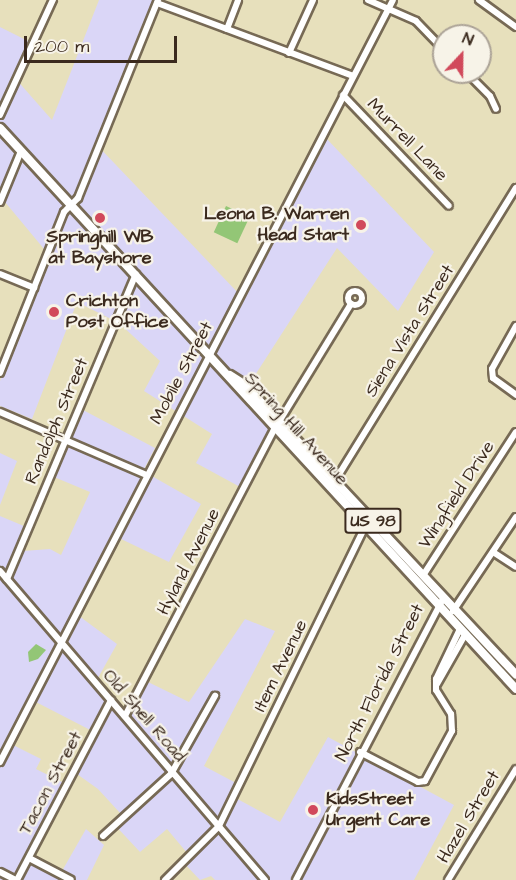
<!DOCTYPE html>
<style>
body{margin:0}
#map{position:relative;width:516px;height:880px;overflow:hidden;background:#e7e0bc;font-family:"Architects Daughter",sans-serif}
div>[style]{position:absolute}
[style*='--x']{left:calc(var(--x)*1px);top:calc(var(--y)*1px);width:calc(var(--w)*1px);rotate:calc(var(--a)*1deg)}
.built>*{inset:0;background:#dad6f7}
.green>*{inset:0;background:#93c676;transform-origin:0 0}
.roads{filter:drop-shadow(2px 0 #776a55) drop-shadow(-2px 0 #776a55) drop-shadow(0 2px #776a55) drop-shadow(0 -2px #776a55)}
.minor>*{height:6px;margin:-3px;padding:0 3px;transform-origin:3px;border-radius:3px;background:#fff}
.minor>.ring{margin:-3px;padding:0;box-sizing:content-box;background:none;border:6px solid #fff;border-radius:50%}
.major>*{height:8px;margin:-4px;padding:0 4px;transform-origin:4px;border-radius:4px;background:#fff}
.dots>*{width:16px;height:16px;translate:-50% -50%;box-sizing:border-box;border:3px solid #f7f3e8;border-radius:50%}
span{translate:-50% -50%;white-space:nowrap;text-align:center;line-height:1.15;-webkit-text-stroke:4.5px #f7f3e8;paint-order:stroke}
.shield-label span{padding:2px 4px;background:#f7f3e8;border:2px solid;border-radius:4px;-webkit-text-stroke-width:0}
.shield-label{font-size:16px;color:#3b2a1e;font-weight:700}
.street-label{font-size:18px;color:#3b2a1e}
.poi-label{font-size:18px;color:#3b2a1e;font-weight:700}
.right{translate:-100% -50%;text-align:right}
.left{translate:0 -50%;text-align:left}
.north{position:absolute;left:432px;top:24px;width:60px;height:60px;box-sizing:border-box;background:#f7f3e8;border:2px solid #aca397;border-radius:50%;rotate:22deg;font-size:16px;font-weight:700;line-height:24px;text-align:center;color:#3b2a1e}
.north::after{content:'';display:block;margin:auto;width:21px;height:27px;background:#d1495b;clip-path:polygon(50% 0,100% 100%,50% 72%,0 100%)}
.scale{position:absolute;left:24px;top:36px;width:153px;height:27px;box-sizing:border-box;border:3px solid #3b2a1e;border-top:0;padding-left:8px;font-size:18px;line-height:21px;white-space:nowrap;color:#3b2a1e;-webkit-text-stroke:4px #f7f3e8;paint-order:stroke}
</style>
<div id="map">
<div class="built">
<div style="clip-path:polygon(99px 0,155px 0,96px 144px,241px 296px,326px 138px,434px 252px,398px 311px,337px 248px,250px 383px,238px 395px,272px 431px,242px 488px,196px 463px,212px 434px,144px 391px,160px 361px,119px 323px,77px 302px,32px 419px,0 406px,0 381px,49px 255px,0 196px,0 27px,30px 42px,15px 78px,52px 120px)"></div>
<div style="clip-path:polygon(83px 410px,155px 448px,143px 471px,201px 504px,169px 562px,119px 538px,79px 616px,117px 644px,94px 685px,126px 724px,148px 682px,189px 702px,245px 619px,275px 631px,204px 766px,236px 783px,230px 795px,280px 822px,328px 737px,454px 805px,414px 880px,215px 880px,211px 876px,200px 880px,181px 860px,188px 854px,167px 829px,140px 852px,112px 822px,121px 814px,98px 789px,77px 774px,98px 734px,34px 701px,62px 650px,57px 643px,7px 742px,41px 759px,36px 769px,64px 783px,29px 854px,62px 871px,86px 829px,104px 845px,87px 880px,0 880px,0 516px,31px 529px,23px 551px,50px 549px,61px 555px,90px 492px,54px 477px)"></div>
<div style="clip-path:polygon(0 453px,17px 461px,0 505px)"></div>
</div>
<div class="green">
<div style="left:226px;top:206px;width:26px;height:29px;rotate:25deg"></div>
<div style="clip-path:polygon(36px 644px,46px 650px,38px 659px,29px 662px,28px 652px)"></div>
</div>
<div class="roads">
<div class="minor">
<div style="--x:368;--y:0;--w:52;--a:23.6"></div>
<div style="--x:416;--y:21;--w:40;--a:46"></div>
<div style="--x:479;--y:0;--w:46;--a:36.1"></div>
<div style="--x:157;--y:3;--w:209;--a:20.4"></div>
<div style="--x:227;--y:29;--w:31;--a:-69"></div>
<div style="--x:289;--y:53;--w:58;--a:-65.6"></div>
<div style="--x:466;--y:72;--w:34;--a:45"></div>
<div style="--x:490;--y:96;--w:14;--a:65"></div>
<div style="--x:343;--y:95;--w:153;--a:46.3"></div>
<div style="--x:0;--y:115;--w:127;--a:-65.3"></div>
<div style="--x:0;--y:202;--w:55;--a:-67.6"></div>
<div style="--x:0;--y:274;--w:37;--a:22"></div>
<div class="ring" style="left:348px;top:291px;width:8px;height:8px"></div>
<div style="--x:516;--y:326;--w:49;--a:119.2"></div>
<div style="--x:492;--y:369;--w:9;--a:84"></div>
<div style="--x:493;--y:378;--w:29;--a:36"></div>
<div style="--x:0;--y:373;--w:173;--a:-68.3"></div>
<div style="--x:64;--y:212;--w:20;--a:-45"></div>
<div style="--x:78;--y:198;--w:214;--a:-68"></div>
<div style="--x:0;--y:412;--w:159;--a:23.3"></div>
<div style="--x:333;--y:484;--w:348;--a:-58.3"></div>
<div style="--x:493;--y:552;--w:27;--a:33"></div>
<div style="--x:0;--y:571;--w:407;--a:49.4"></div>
<div style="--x:424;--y:574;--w:169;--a:-57.1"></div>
<div style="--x:7;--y:579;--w:331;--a:-67.1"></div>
<div style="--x:453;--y:611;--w:113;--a:-56.2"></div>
<div style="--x:437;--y:684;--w:56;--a:-60.3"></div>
<div style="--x:125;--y:716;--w:322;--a:-62.5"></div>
<div style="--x:274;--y:430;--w:148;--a:-58.6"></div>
<div style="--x:360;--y:752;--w:65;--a:27.3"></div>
<div style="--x:418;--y:782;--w:7;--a:-8"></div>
<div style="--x:425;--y:781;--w:57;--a:-61.6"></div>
<div style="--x:452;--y:731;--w:17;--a:-93"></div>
<div style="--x:451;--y:714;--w:28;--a:-122"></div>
<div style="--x:436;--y:690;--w:11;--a:-90"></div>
<div style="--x:436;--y:679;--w:55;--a:-64.4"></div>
<div style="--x:0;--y:762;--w:857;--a:-62.72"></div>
<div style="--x:103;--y:836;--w:92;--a:-42.4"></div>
<div style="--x:171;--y:774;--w:90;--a:-60.6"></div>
<div style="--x:29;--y:858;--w:47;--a:27.6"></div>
<div style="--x:0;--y:872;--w:18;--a:27"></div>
<div style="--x:17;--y:880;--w:203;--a:-62.4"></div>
<div style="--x:165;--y:880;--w:76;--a:-45"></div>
<div style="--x:219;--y:826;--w:337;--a:-64"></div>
<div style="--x:296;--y:880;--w:319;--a:-62.4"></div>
<div style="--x:448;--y:880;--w:130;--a:-58.5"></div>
</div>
<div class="major">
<div style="--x:0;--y:128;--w:762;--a:47.39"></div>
<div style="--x:230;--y:375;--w:17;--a:33"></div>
<div style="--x:244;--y:384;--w:398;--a:46.9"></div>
</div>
</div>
<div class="dots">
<div style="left:100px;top:218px;background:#d1495b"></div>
<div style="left:361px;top:225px;background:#d1495b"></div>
<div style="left:54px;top:312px;background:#d1495b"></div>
<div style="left:313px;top:810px;background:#d1495b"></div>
</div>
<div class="shield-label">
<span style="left:373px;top:521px">US 98</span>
</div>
<div class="street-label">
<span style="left:407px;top:140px;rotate:46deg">Murrell Lane</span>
<span style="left:410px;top:331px;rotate:-58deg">Siena Vista Street</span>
<span style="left:182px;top:373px;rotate:-62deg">Mobile Street</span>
<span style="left:57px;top:421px;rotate:-67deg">Randolph Street</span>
<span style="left:296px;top:429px;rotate:48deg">Spring Hill Avenue</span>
<span style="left:457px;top:495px;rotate:-57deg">Wingfield Drive</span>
<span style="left:189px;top:562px;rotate:-63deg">Hyland Avenue</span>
<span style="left:281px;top:666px;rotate:-64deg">Item Avenue</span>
<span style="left:380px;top:683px;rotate:-63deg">North Florida Street</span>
<span style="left:144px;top:716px;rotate:49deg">Old Shell Road</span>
<span style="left:51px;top:783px;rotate:-62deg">Tacon Street</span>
<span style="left:469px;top:817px;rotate:-59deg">Hazel Street</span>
</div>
<div class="poi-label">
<span class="right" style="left:349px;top:225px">Leona B. Warren<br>Head Start</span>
<span style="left:100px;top:248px">Springhill WB<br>at Bayshore</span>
<span class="left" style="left:66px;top:312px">Crichton<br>Post Office</span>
<span class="left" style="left:326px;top:810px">KidsStreet<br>Urgent Care</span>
</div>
<div class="north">N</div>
<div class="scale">200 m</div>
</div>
